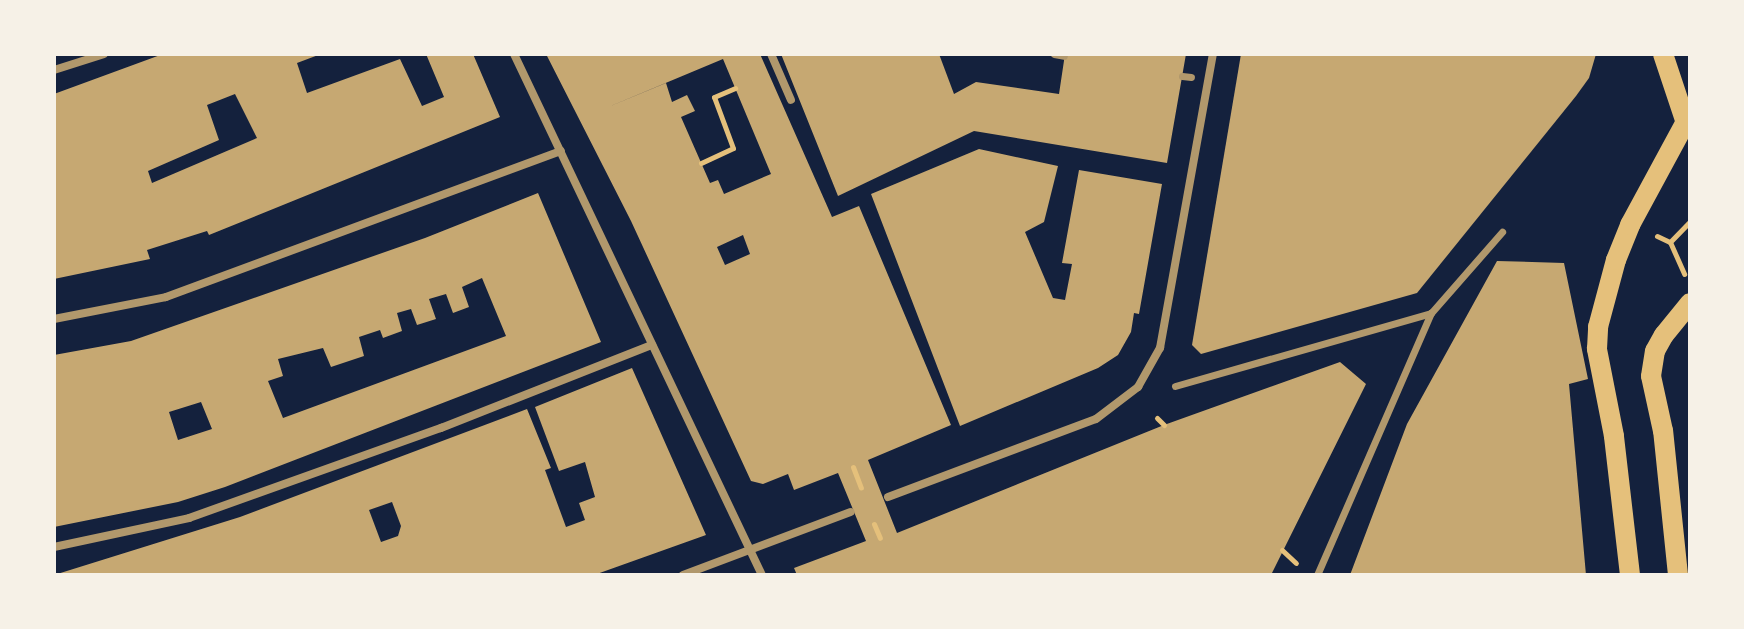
<!DOCTYPE html>
<style>
body{margin:0}
#map{position:relative;width:1744px;height:629px;overflow:hidden;background:#14213d;font-family:"Golos Text",sans-serif}
div>[style]{position:absolute}
[style*='--x']{left:calc(var(--x)*1px);top:calc(var(--y)*1px);width:calc(var(--w)*1px);rotate:calc(var(--a)*1deg)}
.building>*{inset:0;background:#c6a872}
.path>*{height:5px;margin:-2.5px;padding:0 2.5px;transform-origin:2.5px;border-radius:2.5px;background:#e5c07b}
.pedestrian>*{height:7px;margin:-3.5px;padding:0 3.5px;transform-origin:3.5px;border-radius:3.5px;background:#b1986c}
.minor>*{height:8px;margin:-4px;padding:0 4px;transform-origin:4px;border-radius:4px;background:#b1986c}
.primary>*{height:20px;margin:-10px;padding:0 10px;transform-origin:10px;border-radius:10px;background:#e5c07b}
span{translate:-50% -50%;white-space:nowrap;text-align:center;line-height:1.15;-webkit-text-stroke:7px #f6f1e7;paint-order:stroke}
.frame{position:absolute;inset:0;border:56px solid #f6f1e7;pointer-events:none}
</style>
<div id="map">
<div class="building">
<div style="clip-path:polygon(evenodd,163px 54px,321px 54px,297px 63px,307px 93px,400px 59px,422px 106px,444px 97px,426px 54px,473px 54px,500px 117px,209px 235px,207px 231px,147px 250px,150px 259px,54px 279px,54px 94px,163px 54px,235px 94px,257px 138px,152px 183px,148px 171px,219px 140px,207px 105px,235px 94px)"></div>
<div style="clip-path:polygon(evenodd,546px 54px,760px 54px,832px 217px,859px 206px,951px 425px,868px 460px,897px 533px,1164px 425px,1340px 362px,1366px 384px,1271px 575px,797px 575px,794px 568px,866px 541px,838px 473px,794px 490px,788px 474px,763px 484px,751px 481px,631px 221px,546px 54px,723px 59px,771px 174px,724px 194px,718px 180px,710px 183px,681px 117px,695px 111px,687px 95px,672px 102px,666px 83px,601px 110px,723px 59px,546px 54px,743px 235px,750px 254px,725px 265px,717px 247px,743px 235px)"></div>
<div style="clip-path:polygon(781px 54px,939px 54px,954px 94px,976px 82px,1059px 94px,1065px 54px,1186px 54px,1167px 163px,974px 131px,838px 196px)"></div>
<div style="clip-path:polygon(1241px 54px,1596px 54px,1589px 78px,1576px 96px,1417px 293px,1201px 354px,1192px 345px)"></div>
<div style="clip-path:polygon(979px 149px,1058px 166px,1044px 222px,1025px 232px,1053px 298px,1065px 300px,1072px 264px,1062px 263px,1079px 170px,1162px 184px,1139px 314px,1134px 313px,1131px 332px,1118px 355px,1098px 368px,960px 426px,871px 194px)"></div>
<div style="clip-path:polygon(evenodd,538px 193px,601px 342px,225px 487px,178px 502px,54px 527px,54px 355px,131px 341px,425px 238px,538px 193px,482px 278px,506px 336px,283px 418px,268px 381px,283px 376px,278px 359px,323px 348px,331px 367px,364px 356px,359px 337px,380px 330px,383px 338px,402px 331px,397px 313px,411px 309px,417px 325px,436px 319px,429px 299px,446px 294px,453px 313px,469px 307px,462px 287px,482px 278px,538px 193px,201px 402px,212px 429px,178px 440px,169px 412px,201px 402px)"></div>
<div style="clip-path:polygon(1497px 261px,1564px 263px,1588px 379px,1569px 384px,1586px 575px,1350px 575px,1407px 424px)"></div>
<div style="clip-path:polygon(evenodd,632px 368px,706px 535px,594px 575px,54px 575px,240px 517px,527px 409px,551px 468px,545px 470px,566px 527px,585px 520px,579px 503px,595px 497px,585px 462px,559px 471px,535px 407px,632px 368px,392px 502px,401px 526px,398px 536px,381px 542px,369px 510px,392px 502px)"></div>
</div>
<div class="path">
<div style="--x:701;--y:163;--w:35;--a:-25"></div>
<div style="--x:733;--y:148;--w:54;--a:-110.4"></div>
<div style="--x:714;--y:97;--w:23;--a:-23"></div>
<div style="--x:1657;--y:236;--w:14;--a:25"></div>
<div style="--x:1670;--y:242;--w:29;--a:-46"></div>
<div style="--x:1670;--y:242;--w:35;--a:66"></div>
<div style="--x:1157;--y:418;--w:10;--a:45"></div>
<div style="--x:853;--y:467;--w:22;--a:69"></div>
<div style="--x:874;--y:524;--w:15;--a:67"></div>
<div style="--x:1282;--y:550;--w:19;--a:43"></div>
</div>
<div class="pedestrian">
<div style="--x:1054;--y:54;--w:10;--a:11"></div>
<div style="--x:1182;--y:76;--w:9;--a:6"></div>
<div style="--x:1175;--y:386;--w:266;--a:-15.9"></div>
<div style="--x:1317;--y:575;--w:286;--a:-66.5"></div>
<div style="--x:1431;--y:313;--w:108;--a:-48.8"></div>
</div>
<div class="minor">
<div style="--x:514;--y:54;--w:577;--a:64.55"></div>
<div style="--x:771;--y:54;--w:50;--a:66.5"></div>
<div style="--x:54;--y:70;--w:52;--a:-17.7"></div>
<div style="--x:54;--y:319;--w:114;--a:-11.1"></div>
<div style="--x:166;--y:297;--w:421;--a:-20.3"></div>
<div style="--x:888;--y:497;--w:222;--a:-20.6"></div>
<div style="--x:1096;--y:419;--w:53;--a:-37.3"></div>
<div style="--x:1138;--y:387;--w:45;--a:-60.6"></div>
<div style="--x:1160;--y:348;--w:299;--a:-79.8"></div>
<div style="--x:54;--y:547;--w:138;--a:-12.1"></div>
<div style="--x:189;--y:518;--w:268;--a:-19.7"></div>
<div style="--x:441;--y:428;--w:227;--a:-21.5"></div>
<div style="--x:683;--y:575;--w:179;--a:-20.6"></div>
</div>
<div class="primary">
<div style="--x:1663;--y:54;--w:79;--a:71.6"></div>
<div style="--x:1630;--y:575;--w:140;--a:-96.6"></div>
<div style="--x:1614;--y:436;--w:89;--a:-101.1"></div>
<div style="--x:1597;--y:349;--w:22;--a:-87"></div>
<div style="--x:1598;--y:327;--w:69;--a:-75"></div>
<div style="--x:1616;--y:260;--w:38;--a:-68"></div>
<div style="--x:1630;--y:225;--w:126;--a:-61.6"></div>
<div style="--x:1678;--y:575;--w:145;--a:-95.9"></div>
<div style="--x:1663;--y:431;--w:56;--a:-102.3"></div>
<div style="--x:1651;--y:376;--w:25;--a:-81"></div>
<div style="--x:1655;--y:351;--w:18;--a:-61"></div>
<div style="--x:1664;--y:335;--w:41;--a:-50.9"></div>
</div>
<div class="frame"></div>
</div>
